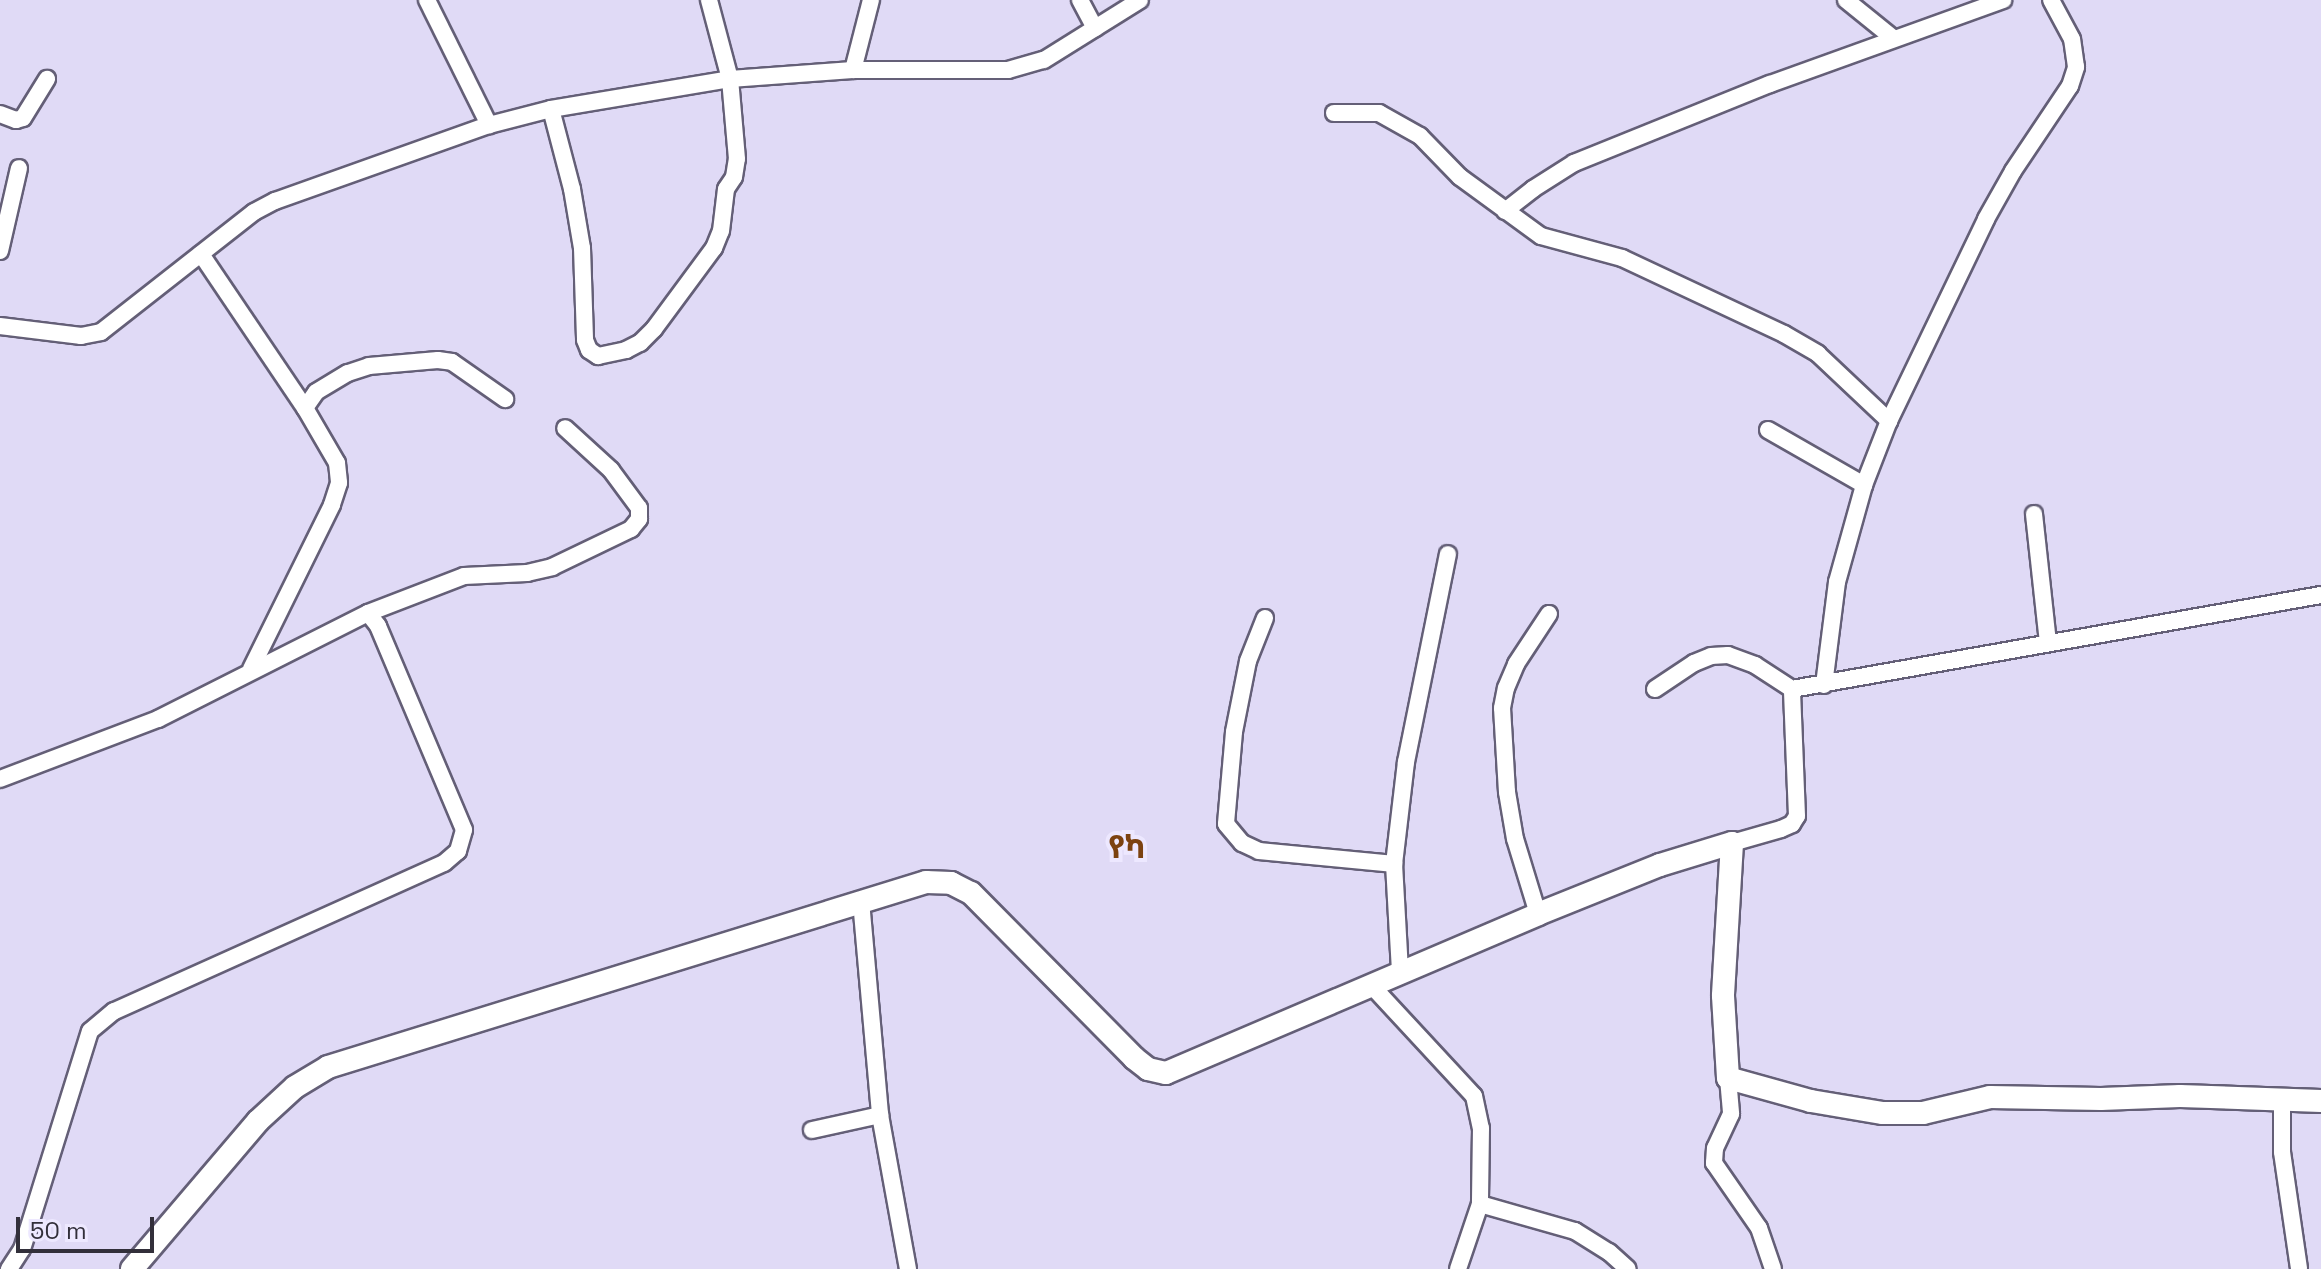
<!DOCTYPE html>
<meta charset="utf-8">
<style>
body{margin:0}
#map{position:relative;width:2321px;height:1269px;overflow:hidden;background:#e0daf6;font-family:"Space Grotesk","Noto Sans Ethiopic",sans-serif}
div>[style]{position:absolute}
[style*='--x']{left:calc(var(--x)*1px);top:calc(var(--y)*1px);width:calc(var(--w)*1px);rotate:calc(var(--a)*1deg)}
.roads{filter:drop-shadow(2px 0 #645f77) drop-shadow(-2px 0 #645f77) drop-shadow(0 2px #645f77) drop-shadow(0 -2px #645f77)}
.street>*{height:16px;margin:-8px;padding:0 8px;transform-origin:8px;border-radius:8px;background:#fff}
.secondary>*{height:22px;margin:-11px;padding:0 11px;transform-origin:11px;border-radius:11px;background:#fff}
span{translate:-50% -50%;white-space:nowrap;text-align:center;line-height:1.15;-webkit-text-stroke:8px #ede8ff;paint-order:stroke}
.district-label{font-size:32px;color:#7c4210;font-weight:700}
.scale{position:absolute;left:16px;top:1217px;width:138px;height:36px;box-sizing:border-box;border:4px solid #322f3a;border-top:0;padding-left:10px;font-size:24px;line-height:28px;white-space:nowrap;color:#322f3a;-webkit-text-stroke:6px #ede8ff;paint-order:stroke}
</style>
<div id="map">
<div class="roads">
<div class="street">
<div style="--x:427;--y:0;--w:140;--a:63.6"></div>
<div style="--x:1080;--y:0;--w:32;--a:62"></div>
<div style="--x:1846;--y:0;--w:60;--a:39"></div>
<div style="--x:853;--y:70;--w:72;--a:-75.6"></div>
<div style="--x:551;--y:109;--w:83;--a:75.3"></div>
<div style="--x:572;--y:189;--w:60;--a:80.4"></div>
<div style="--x:582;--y:248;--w:92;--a:88.1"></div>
<div style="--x:585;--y:340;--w:11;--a:68"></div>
<div style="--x:589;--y:350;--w:11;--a:34"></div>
<div style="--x:598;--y:356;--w:29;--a:-12"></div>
<div style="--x:626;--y:350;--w:16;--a:-27"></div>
<div style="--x:640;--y:343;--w:20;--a:-45"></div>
<div style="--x:654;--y:329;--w:101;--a:-53.5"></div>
<div style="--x:714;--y:248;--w:18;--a:-68"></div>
<div style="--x:721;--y:231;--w:42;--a:-83.2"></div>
<div style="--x:726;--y:189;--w:14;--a:-56"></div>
<div style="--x:734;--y:177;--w:18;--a:-81"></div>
<div style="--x:737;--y:159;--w:80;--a:-95"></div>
<div style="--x:730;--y:79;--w:82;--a:-104.9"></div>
<div style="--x:1334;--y:113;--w:45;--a:0"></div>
<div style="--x:1379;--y:113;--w:47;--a:29.3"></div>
<div style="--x:1420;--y:136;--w:57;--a:45.7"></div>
<div style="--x:1460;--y:177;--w:100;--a:36.1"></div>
<div style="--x:1541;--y:236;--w:84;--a:15.2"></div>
<div style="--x:1622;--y:258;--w:179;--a:25.1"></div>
<div style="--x:1784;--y:334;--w:39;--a:30"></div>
<div style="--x:1818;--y:354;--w:98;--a:43.3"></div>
<div style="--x:0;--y:114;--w:17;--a:21"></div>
<div style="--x:16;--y:120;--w:7;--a:-16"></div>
<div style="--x:23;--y:118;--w:46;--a:-58.4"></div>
<div style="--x:1505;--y:211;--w:36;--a:-38"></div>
<div style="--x:1533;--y:189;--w:49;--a:-32.4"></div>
<div style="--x:1574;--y:163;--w:211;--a:-22"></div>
<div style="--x:1770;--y:84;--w:248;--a:-19.8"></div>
<div style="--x:0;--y:251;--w:85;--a:-77.1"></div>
<div style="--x:201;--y:254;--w:186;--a:56"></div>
<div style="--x:305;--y:408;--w:64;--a:59.8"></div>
<div style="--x:337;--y:463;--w:20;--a:84"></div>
<div style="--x:339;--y:483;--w:23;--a:108"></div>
<div style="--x:332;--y:505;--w:183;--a:116.3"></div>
<div style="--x:0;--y:326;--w:82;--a:7"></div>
<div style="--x:81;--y:336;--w:20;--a:-11"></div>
<div style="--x:101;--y:332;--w:194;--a:-38.1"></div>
<div style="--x:254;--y:212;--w:24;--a:-28"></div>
<div style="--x:275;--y:201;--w:227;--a:-19.6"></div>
<div style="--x:489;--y:125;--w:64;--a:-14.5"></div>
<div style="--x:551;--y:109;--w:181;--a:-9.5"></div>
<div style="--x:730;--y:79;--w:123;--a:-4.2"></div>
<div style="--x:853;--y:70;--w:155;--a:0"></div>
<div style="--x:1008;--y:70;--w:37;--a:-16"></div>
<div style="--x:1044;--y:60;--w:113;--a:-32"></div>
<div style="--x:305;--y:408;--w:19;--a:-55"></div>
<div style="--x:316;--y:392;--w:37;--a:-31"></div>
<div style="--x:348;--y:373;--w:22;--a:-18"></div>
<div style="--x:369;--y:366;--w:69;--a:-5"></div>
<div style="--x:438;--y:360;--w:14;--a:8"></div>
<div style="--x:452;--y:362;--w:65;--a:34.9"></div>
<div style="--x:1768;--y:430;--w:111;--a:29.8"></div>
<div style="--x:2034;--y:514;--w:129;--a:83.8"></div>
<div style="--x:368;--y:613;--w:103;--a:-21.1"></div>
<div style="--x:464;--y:576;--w:63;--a:-2.7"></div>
<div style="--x:527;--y:573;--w:26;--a:-13"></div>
<div style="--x:552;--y:567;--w:88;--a:-25.7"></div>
<div style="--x:631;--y:529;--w:13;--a:-51"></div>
<div style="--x:639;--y:519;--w:11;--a:-90"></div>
<div style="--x:639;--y:508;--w:47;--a:-126.4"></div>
<div style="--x:611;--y:470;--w:62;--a:-137.6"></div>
<div style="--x:1265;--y:618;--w:46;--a:111.6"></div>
<div style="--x:1248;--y:661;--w:72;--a:101.2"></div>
<div style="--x:1234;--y:732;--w:92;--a:95"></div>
<div style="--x:1226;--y:824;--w:25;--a:50"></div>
<div style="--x:1242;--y:843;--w:19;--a:25"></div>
<div style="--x:1259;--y:851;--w:136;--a:5.5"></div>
<div style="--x:1394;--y:864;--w:107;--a:86.8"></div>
<div style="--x:1824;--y:685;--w:104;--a:-82.8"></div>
<div style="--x:1837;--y:582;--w:101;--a:-74.4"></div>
<div style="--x:1864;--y:485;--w:69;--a:-68.7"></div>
<div style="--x:1889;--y:421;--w:224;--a:-64.3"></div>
<div style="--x:1986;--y:219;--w:55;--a:-60.6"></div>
<div style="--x:2013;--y:171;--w:102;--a:-56.2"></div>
<div style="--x:2070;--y:86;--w:20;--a:-72"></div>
<div style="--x:2076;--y:67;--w:28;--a:-98"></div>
<div style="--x:2072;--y:39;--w:44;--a:-118.3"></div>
<div style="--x:1655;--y:689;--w:47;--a:-33.7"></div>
<div style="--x:1694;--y:663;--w:18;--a:-22"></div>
<div style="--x:1711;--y:656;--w:17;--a:-3"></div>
<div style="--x:1728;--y:655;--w:29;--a:20"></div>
<div style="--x:1755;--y:665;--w:44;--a:33"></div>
<div style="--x:0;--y:779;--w:169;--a:-20.8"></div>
<div style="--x:158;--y:719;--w:235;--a:-26.8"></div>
<div style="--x:368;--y:613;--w:16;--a:52"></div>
<div style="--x:378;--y:626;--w:221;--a:67.1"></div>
<div style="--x:464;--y:830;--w:22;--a:106"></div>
<div style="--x:458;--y:851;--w:18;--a:139"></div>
<div style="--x:444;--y:863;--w:362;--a:155.8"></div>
<div style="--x:114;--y:1011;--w:31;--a:140"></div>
<div style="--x:90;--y:1031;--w:228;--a:107.3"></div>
<div style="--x:22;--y:1249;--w:24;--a:123"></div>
<div style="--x:1732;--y:843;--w:51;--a:-15.9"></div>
<div style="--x:1781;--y:829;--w:12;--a:-24"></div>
<div style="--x:1792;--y:824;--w:9;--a:-58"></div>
<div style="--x:1797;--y:816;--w:127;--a:-92.3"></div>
<div style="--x:1792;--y:689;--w:537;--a:-10.08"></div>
<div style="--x:1394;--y:864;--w:103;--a:-83.3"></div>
<div style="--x:1406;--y:762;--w:212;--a:-78.6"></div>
<div style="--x:861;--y:901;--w:215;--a:84.9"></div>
<div style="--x:880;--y:1115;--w:157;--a:79.7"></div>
<div style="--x:1538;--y:914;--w:78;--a:-107"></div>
<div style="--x:1515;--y:839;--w:48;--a:-99.7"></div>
<div style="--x:1507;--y:792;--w:84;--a:-93.4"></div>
<div style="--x:1502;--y:708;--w:20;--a:-79"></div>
<div style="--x:1506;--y:688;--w:26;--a:-67"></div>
<div style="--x:1516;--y:664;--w:60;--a:-56.6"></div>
<div style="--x:1372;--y:986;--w:150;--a:47.2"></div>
<div style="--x:1474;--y:1096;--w:33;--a:78"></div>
<div style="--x:1481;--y:1128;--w:76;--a:90.8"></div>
<div style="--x:1480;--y:1204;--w:99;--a:15.9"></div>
<div style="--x:1575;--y:1231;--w:40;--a:32"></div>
<div style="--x:1609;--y:1252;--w:25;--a:42"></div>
<div style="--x:1728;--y:1078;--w:36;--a:85"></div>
<div style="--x:1731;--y:1114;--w:38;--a:115"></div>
<div style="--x:1715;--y:1148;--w:15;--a:94"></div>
<div style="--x:1714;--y:1163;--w:79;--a:55.3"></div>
<div style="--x:1759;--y:1228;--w:43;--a:71.1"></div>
<div style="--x:2282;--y:1102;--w:50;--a:90"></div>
<div style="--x:2282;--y:1152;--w:118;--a:81.7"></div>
<div style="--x:812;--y:1130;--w:70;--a:-12.4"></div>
<div style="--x:1458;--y:1269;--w:69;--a:-71.3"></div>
</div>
<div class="secondary">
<div style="--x:132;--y:1269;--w:194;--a:-49.6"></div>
<div style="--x:258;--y:1121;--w:50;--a:-42.6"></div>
<div style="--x:295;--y:1087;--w:39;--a:-31"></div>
<div style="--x:328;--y:1067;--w:626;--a:-17.19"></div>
<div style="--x:926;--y:882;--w:25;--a:2"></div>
<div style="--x:951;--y:883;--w:22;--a:27"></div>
<div style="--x:971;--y:893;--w:232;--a:45.3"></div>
<div style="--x:1134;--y:1058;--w:18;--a:38"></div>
<div style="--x:1148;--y:1069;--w:18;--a:13"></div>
<div style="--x:1166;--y:1073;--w:405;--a:-23.1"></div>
<div style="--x:1538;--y:914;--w:131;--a:-21.9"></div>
<div style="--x:1660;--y:865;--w:75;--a:-17"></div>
<div style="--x:1732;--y:843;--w:153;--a:93.4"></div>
<div style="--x:1723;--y:996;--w:82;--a:86.5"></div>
<div style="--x:1728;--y:1078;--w:86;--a:15.5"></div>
<div style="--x:1811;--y:1101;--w:73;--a:9.5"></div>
<div style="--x:1883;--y:1113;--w:40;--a:0"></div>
<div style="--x:1923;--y:1113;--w:69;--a:-13.4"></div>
<div style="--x:1990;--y:1097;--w:111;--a:1"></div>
<div style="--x:2101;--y:1099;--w:79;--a:-2.2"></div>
<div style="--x:2180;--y:1096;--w:141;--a:2"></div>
</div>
</div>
<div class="district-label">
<span style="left:1127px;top:847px">የካ</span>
</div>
<div class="scale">50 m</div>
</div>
